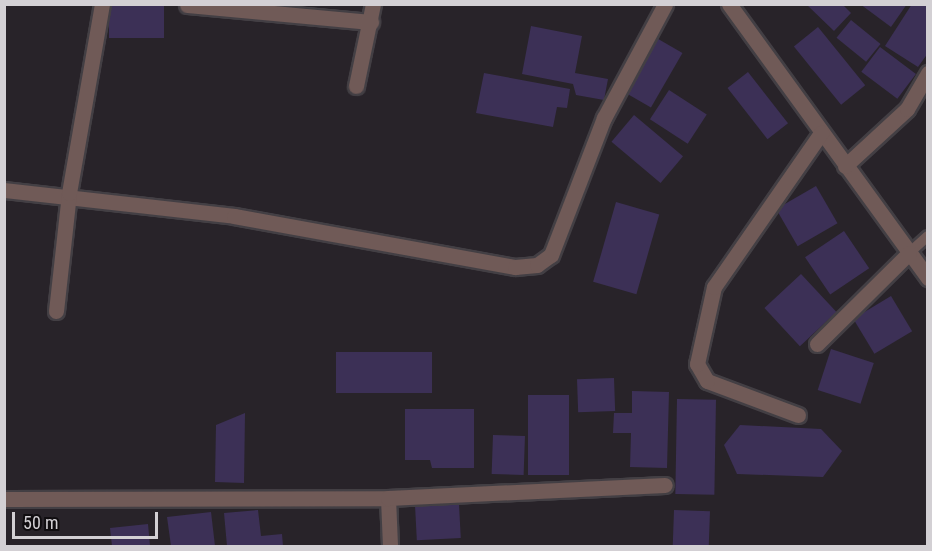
<!DOCTYPE html>
<style>
body{margin:0}
#map{position:relative;width:932px;height:551px;overflow:hidden;background:#282329;font-family:"Roboto Condensed",sans-serif}
div>[style]{position:absolute}
[style*='--x']{left:calc(var(--x)*1px);top:calc(var(--y)*1px);width:calc(var(--w)*1px);rotate:calc(var(--a)*1deg)}
.building>*{inset:0;background:#3c3056;transform-origin:0 0}
.roads{filter:drop-shadow(2px 0 #433f44) drop-shadow(-2px 0 #433f44) drop-shadow(0 2px #433f44) drop-shadow(0 -2px #433f44)}
.service>*{height:10px;margin:-5px;padding:0 5px;transform-origin:5px;border-radius:5px;background:#705a57}
.minor>*{height:15px;margin:-7.5px;padding:0 7.5px;transform-origin:7.5px;border-radius:7.5px;background:#705a57}
span{translate:-50% -50%;white-space:nowrap;text-align:center;line-height:1.15;-webkit-text-stroke:6px #100d10;paint-order:stroke}
.frame{position:absolute;inset:0;border:6px solid #d3d0d4;pointer-events:none}
.scale{position:absolute;left:12px;top:512px;width:146px;height:27px;box-sizing:border-box;border:3px solid #d3d0d4;border-top:0;padding-left:8px;font-size:18px;line-height:21px;white-space:nowrap;color:#d3d0d4;-webkit-text-stroke:4px #100d10;paint-order:stroke}
</style>
<div id="map">
<div class="building">
<div style="left:109px;top:4px;width:55px;height:34px"></div>
<div style="clip-path:polygon(806px 4px,842px 4px,851px 13px,834px 31px)"></div>
<div style="clip-path:polygon(860px 4px,907px 4px,891px 27px)"></div>
<div style="clip-path:polygon(912px 4px,928px 4px,928px 53px,918px 67px,885px 46px)"></div>
<div style="left:851px;top:20px;width:38px;height:23px;rotate:39deg"></div>
<div style="clip-path:polygon(531px 26px,582px 36px,575px 73px,608px 79px,604px 100px,576px 95px,573px 84px,522px 74px)"></div>
<div style="left:818px;top:27px;width:75px;height:31px;rotate:51deg"></div>
<div style="left:653px;top:36px;width:34px;height:63px;rotate:30deg"></div>
<div style="left:880px;top:47px;width:45px;height:31px;rotate:37deg"></div>
<div style="left:748px;top:72px;width:65px;height:26px;rotate:52deg"></div>
<div style="clip-path:polygon(484px 73px,570px 89px,567px 108px,557px 107px,553px 127px,476px 113px)"></div>
<div style="left:669px;top:90px;width:45px;height:35px;rotate:33deg"></div>
<div style="left:634px;top:115px;width:64px;height:35px;rotate:40deg"></div>
<div style="left:816px;top:186px;width:43px;height:46px;rotate:60deg"></div>
<div style="left:616px;top:202px;width:45px;height:83px;rotate:16deg"></div>
<div style="left:844px;top:231px;width:45px;height:47px;rotate:56deg"></div>
<div style="left:801px;top:274px;width:52px;height:50px;rotate:47deg"></div>
<div style="left:891px;top:296px;width:41px;height:44px;rotate:59deg"></div>
<div style="left:831px;top:349px;width:45px;height:43px;rotate:18deg"></div>
<div style="left:336px;top:352px;width:96px;height:41px"></div>
<div style="left:614px;top:378px;width:33px;height:37px;rotate:88deg"></div>
<div style="clip-path:polygon(632px 391px,669px 392px,667px 468px,630px 467px,631px 433px,613px 433px,614px 413px,632px 413px)"></div>
<div style="left:528px;top:395px;width:41px;height:80px"></div>
<div style="left:677px;top:399px;width:39px;height:95px;rotate:1deg"></div>
<div style="clip-path:polygon(405px 409px,474px 409px,474px 468px,432px 468px,430px 460px,405px 460px)"></div>
<div style="clip-path:polygon(245px 413px,244px 483px,215px 482px,216px 425px)"></div>
<div style="clip-path:polygon(740px 425px,821px 429px,842px 451px,823px 477px,737px 474px,724px 445px)"></div>
<div style="left:493px;top:435px;width:32px;height:39px;rotate:2deg"></div>
<div style="left:459px;top:504px;width:34px;height:44px;rotate:87deg"></div>
<div style="clip-path:polygon(258px 510px,261px 536px,282px 534px,283px 546px,227px 546px,224px 513px)"></div>
<div style="left:674px;top:510px;width:36px;height:36px;rotate:2deg"></div>
<div style="clip-path:polygon(211px 512px,215px 546px,171px 546px,167px 517px)"></div>
<div style="clip-path:polygon(148px 524px,150px 546px,112px 546px,110px 528px)"></div>
</div>
<div class="roads">
<div class="service">
<div style="--x:909;--y:253;--w:25;--a:-42"></div>
</div>
<div class="minor">
<div style="--x:729;--y:4;--w:339;--a:54"></div>
<div style="--x:187;--y:5;--w:185;--a:5.3"></div>
<div style="--x:356;--y:86;--w:84;--a:-78.3"></div>
<div style="--x:845;--y:166;--w:84;--a:-42.6"></div>
<div style="--x:907;--y:109;--w:42;--a:-59.7"></div>
<div style="--x:4;--y:190;--w:231;--a:6.4"></div>
<div style="--x:234;--y:216;--w:286;--a:10.3"></div>
<div style="--x:515;--y:267;--w:22;--a:-5"></div>
<div style="--x:537;--y:265;--w:17;--a:-36"></div>
<div style="--x:551;--y:255;--w:147;--a:-68.9"></div>
<div style="--x:604;--y:118;--w:129;--a:-61.8"></div>
<div style="--x:56;--y:311;--w:119;--a:-83.7"></div>
<div style="--x:69;--y:193;--w:192;--a:-80.1"></div>
<div style="--x:817;--y:344;--w:129;--a:-44.7"></div>
<div style="--x:798;--y:415;--w:97;--a:-159.5"></div>
<div style="--x:707;--y:381;--w:20;--a:-120"></div>
<div style="--x:697;--y:364;--w:79;--a:-77.6"></div>
<div style="--x:714;--y:287;--w:188;--a:-55.2"></div>
<div style="--x:388;--y:498;--w:48;--a:87.6"></div>
<div style="--x:4;--y:499;--w:384;--a:-0.1"></div>
<div style="--x:388;--y:498;--w:277;--a:-2.7"></div>
</div>
</div>
<div class="frame"></div>
<div class="scale">50 m</div>
</div>
